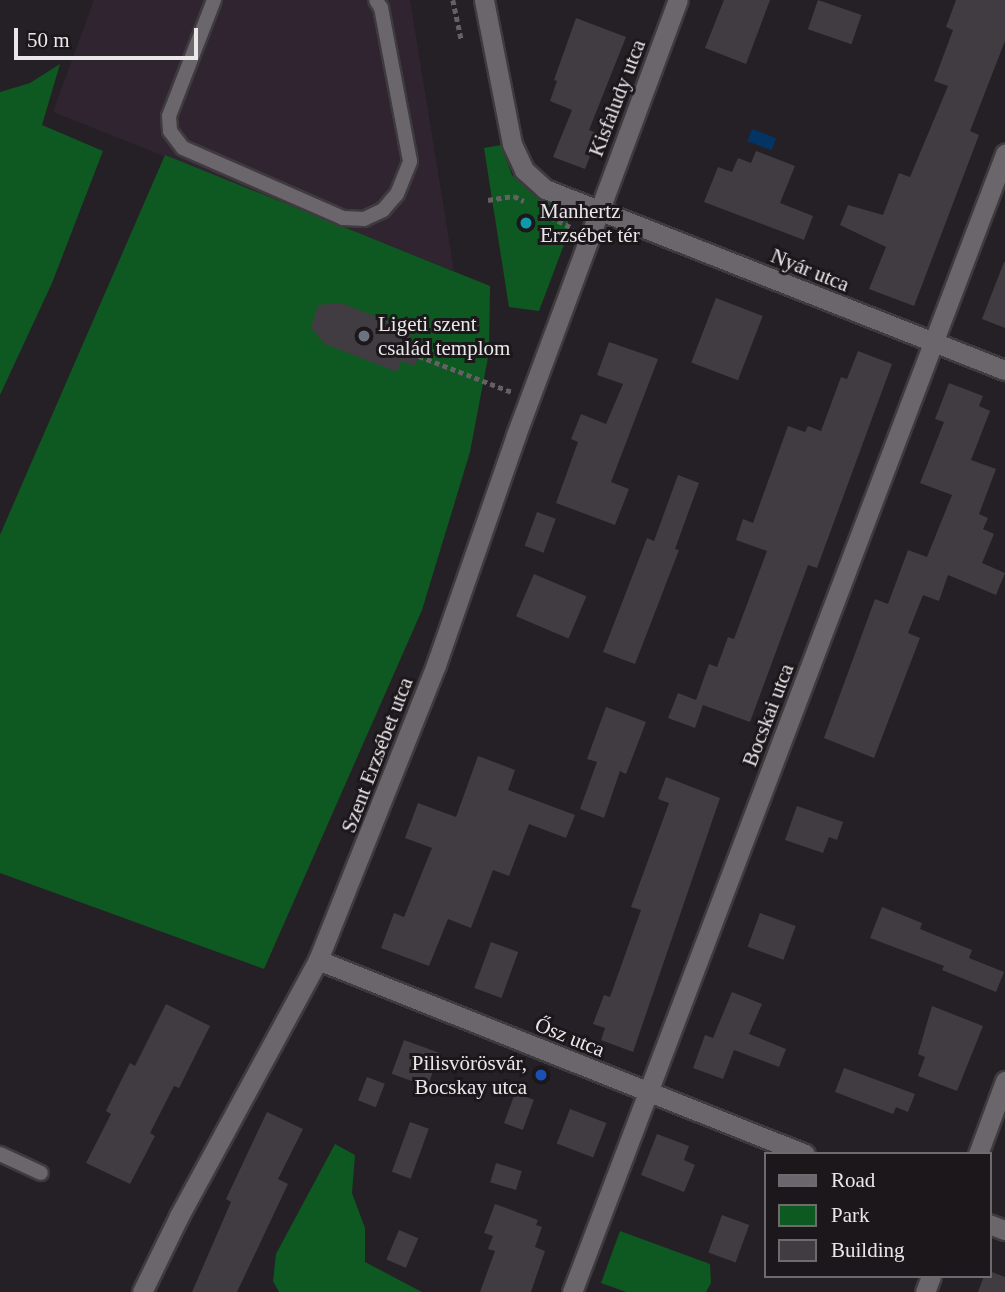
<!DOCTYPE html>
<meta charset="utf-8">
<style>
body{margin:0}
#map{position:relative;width:1005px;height:1292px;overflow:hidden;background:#252025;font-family:"Times New Roman",serif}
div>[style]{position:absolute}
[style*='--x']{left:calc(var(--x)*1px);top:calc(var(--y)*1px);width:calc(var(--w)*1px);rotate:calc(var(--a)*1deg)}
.industrial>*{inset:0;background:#312431}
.green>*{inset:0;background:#0e5821}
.water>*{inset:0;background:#033463;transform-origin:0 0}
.building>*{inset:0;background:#413c41;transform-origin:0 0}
.path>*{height:4.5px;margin-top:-2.25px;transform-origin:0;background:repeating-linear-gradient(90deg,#656064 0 5px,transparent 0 8.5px)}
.roads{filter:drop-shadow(2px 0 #3e3b3e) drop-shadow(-2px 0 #3e3b3e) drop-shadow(0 2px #3e3b3e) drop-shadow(0 -2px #3e3b3e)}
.service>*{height:14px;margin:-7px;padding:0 7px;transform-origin:7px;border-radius:7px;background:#6b666b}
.minor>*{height:19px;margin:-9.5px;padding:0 9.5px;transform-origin:9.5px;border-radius:9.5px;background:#6b666b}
.tertiary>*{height:19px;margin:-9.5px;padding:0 9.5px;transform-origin:9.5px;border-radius:9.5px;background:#6b666b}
.dots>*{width:19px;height:19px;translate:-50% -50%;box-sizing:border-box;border:4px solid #1b171b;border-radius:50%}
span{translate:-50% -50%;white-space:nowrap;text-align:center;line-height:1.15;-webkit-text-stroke:6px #1b171b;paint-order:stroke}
.street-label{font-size:21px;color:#eae7e9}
.poi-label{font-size:21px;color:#eae7e9}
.left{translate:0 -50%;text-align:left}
.right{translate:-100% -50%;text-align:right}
.legend{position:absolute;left:764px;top:1152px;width:228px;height:126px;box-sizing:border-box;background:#1b171b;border:2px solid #6e6a6d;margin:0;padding:9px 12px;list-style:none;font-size:21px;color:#eae7e9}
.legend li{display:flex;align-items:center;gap:14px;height:35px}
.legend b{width:35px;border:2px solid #6e6a6d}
.scale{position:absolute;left:14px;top:28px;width:184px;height:32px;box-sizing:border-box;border:4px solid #eae7e9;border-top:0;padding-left:9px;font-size:21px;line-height:24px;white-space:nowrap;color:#eae7e9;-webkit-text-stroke:5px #1b171b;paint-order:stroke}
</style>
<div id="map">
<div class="industrial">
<div style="clip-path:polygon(94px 0,410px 0,454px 271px,53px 112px)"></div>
</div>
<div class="green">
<div style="clip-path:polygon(60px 64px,42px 125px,103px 151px,52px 283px,0 395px,0 92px,30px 83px)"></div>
<div style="clip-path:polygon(501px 145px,512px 175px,527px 188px,568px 212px,568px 234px,539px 311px,509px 307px,484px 148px)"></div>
<div style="clip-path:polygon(165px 155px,490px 286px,489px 352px,470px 452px,422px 610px,264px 969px,0 873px,0 535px)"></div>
<div style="clip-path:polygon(335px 1144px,355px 1155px,352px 1193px,365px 1228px,365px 1262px,422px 1292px,279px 1292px,273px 1281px,276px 1254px)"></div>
<div style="clip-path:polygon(620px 1231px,710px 1264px,711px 1283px,706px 1292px,626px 1292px,601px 1283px)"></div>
</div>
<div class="water">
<div style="left:752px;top:129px;width:26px;height:13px;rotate:21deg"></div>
</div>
<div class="building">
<div style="clip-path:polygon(724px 0,770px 0,746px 64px,705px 48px)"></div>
<div style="left:818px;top:0;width:46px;height:31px;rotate:19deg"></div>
<div style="clip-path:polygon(956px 0,1005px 0,1005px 41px,970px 131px,979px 135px,914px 306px,869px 289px,886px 247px,840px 225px,848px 205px,883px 215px,899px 173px,910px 177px,948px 86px,934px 81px,953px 30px,946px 27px)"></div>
<div style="clip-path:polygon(576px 18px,626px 37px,589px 130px,599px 134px,585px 169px,553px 157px,572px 110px,550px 101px,557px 81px,554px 80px)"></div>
<div style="clip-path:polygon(756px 151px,795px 166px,780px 203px,813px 216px,804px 240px,704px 202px,718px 167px,732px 172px,738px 158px,751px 163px)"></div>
<div style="clip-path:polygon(1004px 262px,1005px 262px,1005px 328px,982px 319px)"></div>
<div style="left:716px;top:298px;width:50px;height:69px;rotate:21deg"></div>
<div style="clip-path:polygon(341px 303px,413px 331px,409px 341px,422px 346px,415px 366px,401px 361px,397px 372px,325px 344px,311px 328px,318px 305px)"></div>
<div style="clip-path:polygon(609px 342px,658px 359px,611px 482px,629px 489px,615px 525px,556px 503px,578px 442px,571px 439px,581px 414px,606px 424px,623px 384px,597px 375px)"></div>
<div style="clip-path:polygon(858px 351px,892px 364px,817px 568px,808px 565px,750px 722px,703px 705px,695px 728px,668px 718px,678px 693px,696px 700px,709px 664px,717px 667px,728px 637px,734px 639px,767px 551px,736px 540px,743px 519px,753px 523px,788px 426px,805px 432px,808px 426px,821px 431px,841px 377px,847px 379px)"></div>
<div style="clip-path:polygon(949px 383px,983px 396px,979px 406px,990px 411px,971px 460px,996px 469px,979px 514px,988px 518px,983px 529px,994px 534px,982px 563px,1005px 573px,996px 595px,948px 575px,939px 601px,923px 595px,908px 633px,920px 638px,874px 758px,824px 738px,875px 599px,888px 604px,908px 550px,927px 557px,952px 495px,920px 483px,944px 422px,935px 419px)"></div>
<div style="clip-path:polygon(678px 475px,699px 483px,675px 549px,679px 550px,635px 664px,603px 652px,647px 538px,654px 541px)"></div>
<div style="left:537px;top:512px;width:20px;height:36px;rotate:20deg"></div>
<div style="left:534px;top:574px;width:57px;height:46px;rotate:23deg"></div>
<div style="clip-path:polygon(606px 707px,646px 722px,626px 774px,620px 771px,604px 818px,580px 809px,597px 762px,587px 759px)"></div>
<div style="clip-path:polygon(478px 756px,515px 770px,508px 790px,575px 815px,566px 838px,529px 824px,509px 876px,493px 870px,471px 928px,448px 919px,429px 966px,381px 948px,394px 913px,404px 917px,432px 848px,405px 838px,418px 803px,456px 817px)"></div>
<div style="clip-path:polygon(666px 777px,720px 798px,633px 1052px,601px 1040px,605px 1028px,593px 1024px,604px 995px,610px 997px,641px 910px,631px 907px,669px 803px,658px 799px)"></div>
<div style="clip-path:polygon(797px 806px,843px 822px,837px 840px,829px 837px,823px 853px,785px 840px)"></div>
<div style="clip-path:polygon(882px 907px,922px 923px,920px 929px,972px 950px,969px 958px,1004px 972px,996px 992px,942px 970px,944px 966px,870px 938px)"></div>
<div style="left:760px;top:913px;width:38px;height:36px;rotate:20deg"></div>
<div style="left:491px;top:942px;width:29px;height:49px;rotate:20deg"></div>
<div style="clip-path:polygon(732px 992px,762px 1004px,749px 1034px,786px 1049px,779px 1067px,734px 1050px,723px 1079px,693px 1068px,705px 1035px,713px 1038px)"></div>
<div style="clip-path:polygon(166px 1004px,210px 1026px,179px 1088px,174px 1086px,150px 1133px,155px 1136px,130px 1184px,86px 1163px,111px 1114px,106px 1111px,130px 1063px,135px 1066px)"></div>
<div style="clip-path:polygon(932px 1006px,983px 1026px,957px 1091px,918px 1076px,925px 1057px,918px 1054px)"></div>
<div style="left:404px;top:1040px;width:38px;height:36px;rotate:20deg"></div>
<div style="clip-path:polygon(844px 1068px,915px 1094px,908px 1112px,896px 1107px,893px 1114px,835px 1092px)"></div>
<div style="left:367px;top:1077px;width:19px;height:25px;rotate:21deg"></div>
<div style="left:515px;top:1093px;width:20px;height:32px;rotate:20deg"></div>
<div style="left:570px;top:1109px;width:39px;height:37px;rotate:21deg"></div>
<div style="clip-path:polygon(267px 1112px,303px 1129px,278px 1179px,288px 1184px,237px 1292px,192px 1292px,231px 1202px,226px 1199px)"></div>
<div style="left:410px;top:1122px;width:20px;height:53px;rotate:20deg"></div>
<div style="clip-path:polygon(657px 1134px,689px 1146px,684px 1160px,695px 1165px,684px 1192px,641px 1175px)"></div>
<div style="left:496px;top:1163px;width:27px;height:20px;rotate:17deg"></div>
<div style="clip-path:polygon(495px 1204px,538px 1220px,536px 1225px,542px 1227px,535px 1247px,545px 1251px,531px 1292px,480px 1292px,495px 1251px,488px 1249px,493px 1236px,484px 1233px)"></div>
<div style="left:722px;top:1215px;width:29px;height:40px;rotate:20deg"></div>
<div style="left:399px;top:1230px;width:21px;height:32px;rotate:23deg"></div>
<div style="clip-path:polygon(989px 1271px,1005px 1277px,1005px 1292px,978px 1292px,984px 1276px,989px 1276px)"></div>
</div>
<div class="path">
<div style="--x:453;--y:0;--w:40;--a:78"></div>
<div style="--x:488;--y:200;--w:26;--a:-9"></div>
<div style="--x:514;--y:196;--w:11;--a:27"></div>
<div style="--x:543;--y:213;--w:34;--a:27"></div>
<div style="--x:419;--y:356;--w:100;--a:21.2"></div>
</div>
<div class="roads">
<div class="service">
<div style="--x:214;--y:0;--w:124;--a:111.2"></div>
<div style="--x:169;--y:116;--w:15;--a:86"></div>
<div style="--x:170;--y:131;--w:21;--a:53"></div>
<div style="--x:183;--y:148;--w:175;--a:23.6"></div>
<div style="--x:343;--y:218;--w:21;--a:3"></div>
<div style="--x:364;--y:219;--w:21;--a:-25"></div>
<div style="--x:383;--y:210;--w:21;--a:-49"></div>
<div style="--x:397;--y:194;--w:35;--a:-68"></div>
<div style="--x:410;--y:161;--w:156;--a:-100.7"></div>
<div style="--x:381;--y:8;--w:9;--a:-122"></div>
<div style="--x:0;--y:1154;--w:45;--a:24.9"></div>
</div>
<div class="minor">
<div style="--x:484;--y:0;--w:147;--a:79"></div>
<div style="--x:512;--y:144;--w:29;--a:65"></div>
<div style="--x:524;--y:170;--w:28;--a:42"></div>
<div style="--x:545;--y:189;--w:494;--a:21.5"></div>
<div style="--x:318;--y:960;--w:524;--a:21.72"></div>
<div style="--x:978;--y:1154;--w:78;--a:-69.7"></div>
<div style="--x:989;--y:1224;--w:17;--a:21"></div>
<div style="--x:572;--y:1292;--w:1218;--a:-69.17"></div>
<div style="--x:925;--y:1292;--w:17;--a:-69"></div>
</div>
<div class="tertiary">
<div style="--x:142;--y:1292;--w:85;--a:-64"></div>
<div style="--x:179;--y:1216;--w:291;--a:-61.5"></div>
<div style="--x:318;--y:960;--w:318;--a:-68.2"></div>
<div style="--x:436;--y:665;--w:244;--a:-70.8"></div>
<div style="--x:516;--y:435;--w:464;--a:-69.6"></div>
</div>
</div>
<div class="dots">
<div style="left:526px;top:223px;background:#0f9aa8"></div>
<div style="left:364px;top:336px;background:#6b7280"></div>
<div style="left:541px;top:1075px;background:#1a4fb4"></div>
</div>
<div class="street-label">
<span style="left:617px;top:98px;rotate:-69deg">Kisfaludy utca</span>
<span style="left:810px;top:270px;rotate:22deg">Nyár utca</span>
<span style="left:768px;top:715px;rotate:-69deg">Bocskai utca</span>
<span style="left:377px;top:755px;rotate:-69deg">Szent Erzsébet utca</span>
<span style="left:570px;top:1037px;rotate:22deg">Ősz utca</span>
</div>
<div class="poi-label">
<span class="left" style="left:540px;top:223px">Manhertz<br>Erzsébet tér</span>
<span class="left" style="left:378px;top:336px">Ligeti szent<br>család templom</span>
<span class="right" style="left:527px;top:1075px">Pilisvörösvár,<br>Bocskay utca</span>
</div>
<ul class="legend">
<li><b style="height:9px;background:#6b666b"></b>Road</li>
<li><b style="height:19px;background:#0e5821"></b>Park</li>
<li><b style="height:19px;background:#413c41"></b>Building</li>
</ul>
<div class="scale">50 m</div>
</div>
